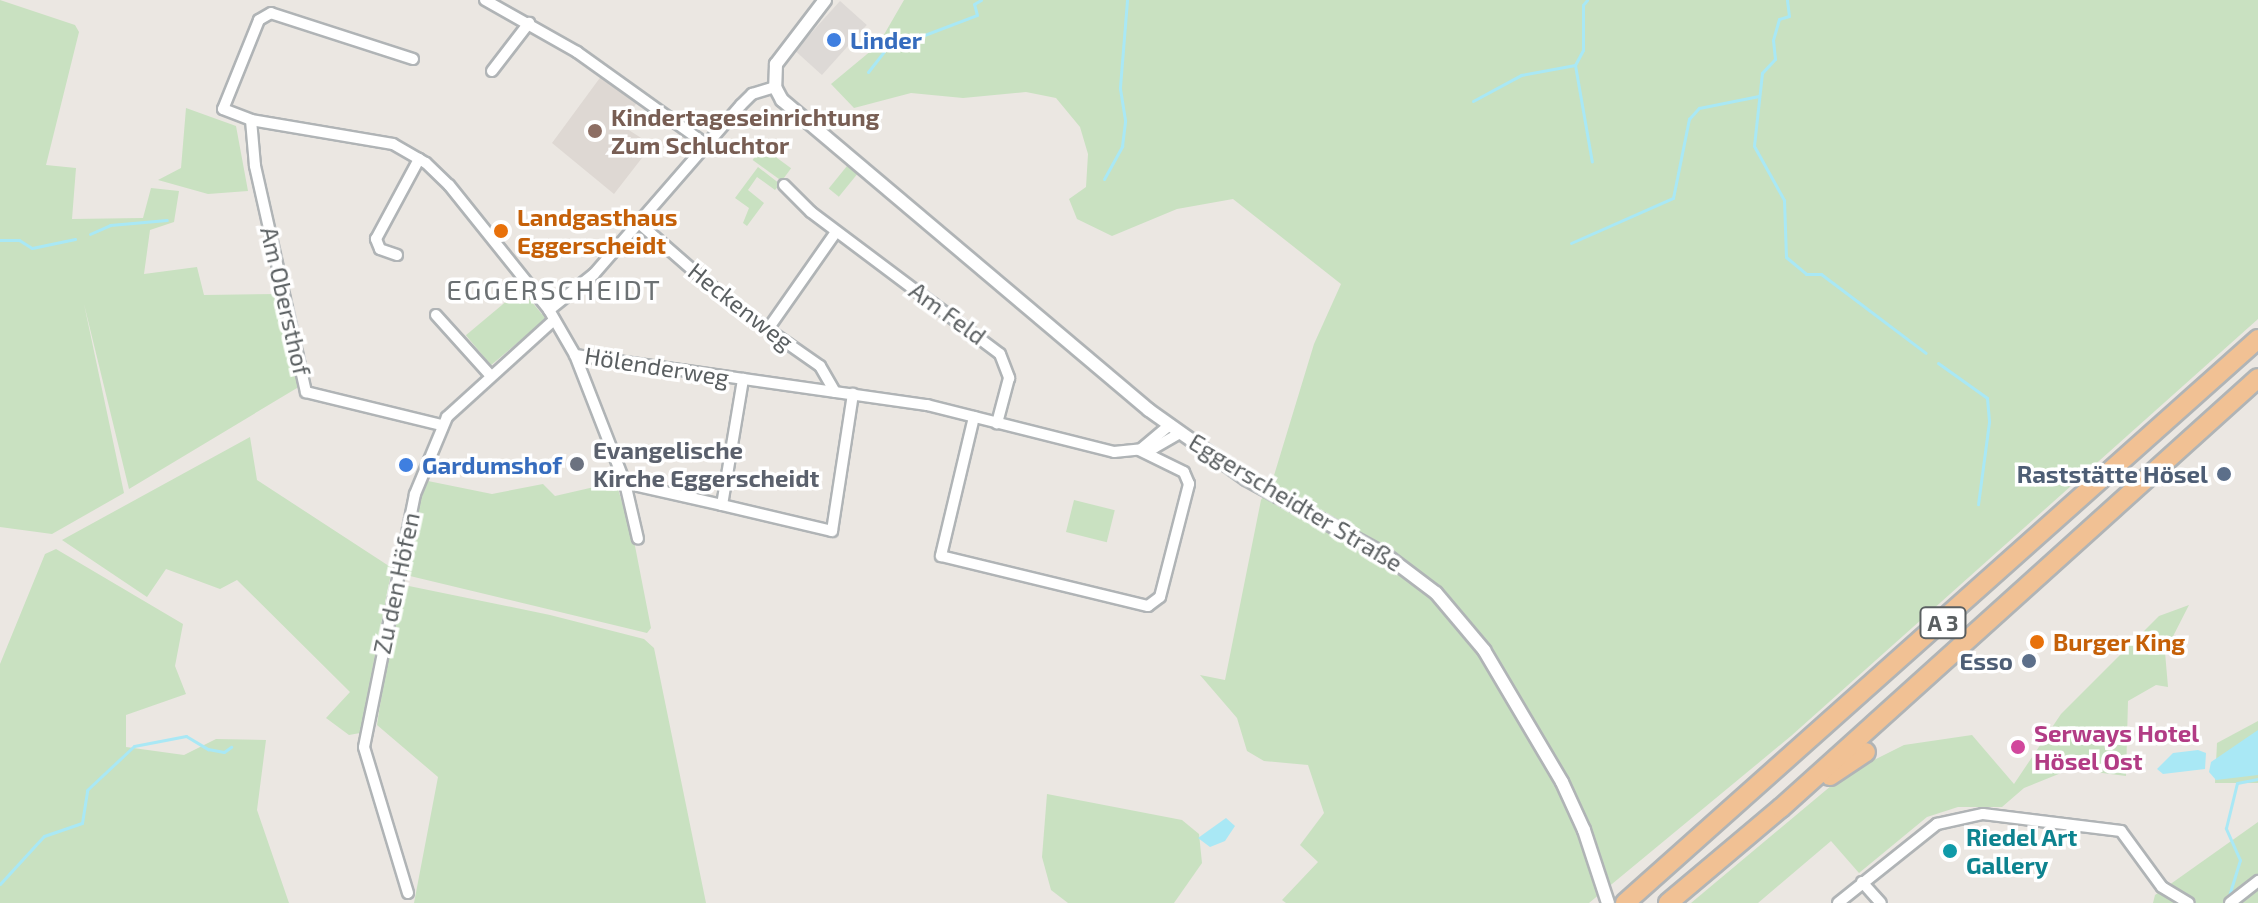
<!DOCTYPE html>
<meta charset="utf-8">
<style>
body{margin:0}
#map{position:relative;width:2258px;height:903px;overflow:hidden;background:#ebe7e2;font-family:"Exo 2",sans-serif}
div>[style]{position:absolute}
[style*='--x']{left:calc(var(--x)*1px);top:calc(var(--y)*1px);width:calc(var(--w)*1px);rotate:calc(var(--a)*1deg)}
.industrial>*{inset:0;background:#ddd9d6;transform-origin:0 0}
.education>*{inset:0;background:#ded8d3}
.green>*{inset:0;background:#c9e1c1;transform-origin:0 0}
.water>*{inset:0;background:#a9e8f5}
.stream>*{height:3px;margin:-1.5px;padding:0 1.5px;transform-origin:1.5px;border-radius:1.5px;background:#a9e8f5}
.roads{filter:drop-shadow(2px 0 #b0b4b6) drop-shadow(-2px 0 #b0b4b6) drop-shadow(0 2px #b0b4b6) drop-shadow(0 -2px #b0b4b6)}
.minor>*{height:10px;margin:-5px;padding:0 5px;transform-origin:5px;border-radius:5px;background:#fff}
.tertiary>*{height:12px;margin:-6px;padding:0 6px;transform-origin:6px;border-radius:6px;background:#fff}
.motorway>*{height:18px;margin:-9px;padding:0 9px;transform-origin:9px;border-radius:9px;background:#f1c194}
.dots>*{width:22px;height:22px;translate:-50% -50%;box-sizing:border-box;border:4px solid #fff;border-radius:50%}
span{translate:-50% -50%;white-space:nowrap;text-align:center;line-height:1.15;-webkit-text-stroke:7px #fff;paint-order:stroke}
.shield-label span{padding:2px 6px;background:#fff;border:2px solid;border-radius:6px;-webkit-text-stroke-width:0}
.shield-label{font-size:22px;color:#5a5f61;font-weight:700}
.shop-label{font-size:24px;color:#366cbe;font-weight:700}
.left{translate:0 -50%;text-align:left}
.education-label{font-size:24px;color:#785e54;font-weight:700}
.food-label{font-size:24px;color:#c56008;font-weight:700}
.street-label{font-size:24px;color:#5a5f61}
.worship-label{font-size:24px;color:#5b616d;font-weight:700}
.service-label{font-size:24px;color:#4e5e75;font-weight:700}
.right{translate:-100% -50%;text-align:right}
.hotel-label{font-size:24px;color:#b23c85;font-weight:700}
.culture-label{font-size:24px;color:#0d838f;font-weight:700}
.quarter-label{font-size:28px;color:#6c7173;letter-spacing:2px}
</style>
<div id="map">
<div class="industrial">
<div style="left:840px;top:1px;width:36px;height:67px;rotate:42deg"></div>
</div>
<div class="education">
<div style="clip-path:polygon(602px 75px,638px 101px,621px 125px,652px 145px,614px 194px,552px 143px)"></div>
</div>
<div class="green">
<div style="clip-path:polygon(0 0,75px 25px,79px 32px,46px 165px,76px 168px,72px 219px,143px 218px,151px 188px,179px 191px,174px 222px,150px 230px,144px 274px,197px 267px,204px 295px,281px 294px,300px 381px,297px 388px,129px 489px,84px 304px,124px 493px,52px 534px,0 527px)"></div>
<div style="clip-path:polygon(904px 0,2258px 0,2258px 319px,1791px 736px,1589px 903px,1286px 903px,1282px 900px,1318px 862px,1300px 845px,1324px 813px,1308px 765px,1264px 761px,1247px 751px,1237px 718px,1200px 675px,1225px 680px,1261px 500px,1272px 482px,1314px 344px,1341px 284px,1233px 199px,1177px 209px,1112px 236px,1077px 219px,1069px 199px,1086px 187px,1088px 154px,1080px 127px,1056px 98px,1026px 92px,963px 98px,911px 93px,854px 108px,831px 84px,878px 45px)"></div>
<div style="clip-path:polygon(186px 108px,236px 126px,248px 191px,208px 194px,158px 180px,181px 168px)"></div>
<div style="left:762px;top:147px;width:36px;height:16px;rotate:36deg"></div>
<div style="left:847px;top:166px;width:13px;height:29px;rotate:39deg"></div>
<div style="clip-path:polygon(758px 167px,780px 184px,775px 190px,757px 177px,748px 190px,764px 203px,747px 226px,743px 223px,749px 208px,735px 198px)"></div>
<div style="left:521px;top:289px;width:39px;height:72px;rotate:50deg"></div>
<div style="clip-path:polygon(250px 437px,257px 480px,392px 568px,360px 733px,349px 735px,326px 718px,350px 692px,237px 580px,220px 589px,166px 569px,147px 597px,62px 540px)"></div>
<div style="clip-path:polygon(423px 480px,492px 494px,543px 484px,555px 496px,616px 482px,635px 546px,651px 628px,647px 633px,410px 576px,404px 567px)"></div>
<div style="left:1074px;top:500px;width:42px;height:33px;rotate:14deg"></div>
<div style="clip-path:polygon(56px 549px,183px 624px,175px 666px,186px 694px,126px 715px,126px 747px,184px 755px,216px 739px,266px 740px,257px 810px,289px 903px,0 903px,0 664px,45px 554px)"></div>
<div style="clip-path:polygon(404px 585px,550px 615px,644px 639px,654px 648px,706px 903px,414px 903px,438px 777px,377px 725px,398px 587px)"></div>
<div style="clip-path:polygon(2189px 605px,2165px 652px,2168px 687px,2156px 685px,2128px 701px,2126px 776px,2071px 769px,2024px 788px,2002px 807px,1958px 807px,1927px 817px,1859px 873px,1831px 841px,1758px 903px,1691px 903px,1844px 775px,1904px 745px,1972px 735px,2014px 784px,2061px 714px,2159px 616px)"></div>
<div style="clip-path:polygon(2258px 721px,2258px 783px,2215px 783px,2217px 743px)"></div>
<div style="clip-path:polygon(1047px 794px,1182px 820px,1199px 834px,1202px 863px,1174px 903px,1068px 903px,1051px 890px,1042px 857px)"></div>
<div style="clip-path:polygon(2258px 822px,2258px 903px,2153px 903px,2155px 895px)"></div>
</div>
<div class="water">
<div style="clip-path:polygon(2258px 730px,2258px 775px,2216px 780px,2209px 772px,2211px 762px)"></div>
<div style="clip-path:polygon(2198px 750px,2206px 753px,2205px 769px,2163px 774px,2157px 769px,2173px 753px)"></div>
<div style="clip-path:polygon(1226px 818px,1235px 826px,1225px 841px,1210px 847px,1198px 838px)"></div>
</div>
<div class="stream">
<div style="--x:1587;--y:0;--w:6;--a:129"></div>
<div style="--x:1583;--y:5;--w:45;--a:90"></div>
<div style="--x:1583;--y:50;--w:17;--a:118"></div>
<div style="--x:1575;--y:65;--w:98;--a:80.1"></div>
<div style="--x:1787;--y:0;--w:16;--a:83"></div>
<div style="--x:1789;--y:16;--w:10;--a:163"></div>
<div style="--x:1779;--y:19;--w:22;--a:106"></div>
<div style="--x:1773;--y:40;--w:19;--a:84"></div>
<div style="--x:1775;--y:59;--w:19;--a:133"></div>
<div style="--x:1762;--y:73;--w:73;--a:96.3"></div>
<div style="--x:1754;--y:146;--w:62;--a:60.9"></div>
<div style="--x:1784;--y:200;--w:57;--a:88"></div>
<div style="--x:1786;--y:257;--w:26;--a:40"></div>
<div style="--x:1806;--y:274;--w:15;--a:0"></div>
<div style="--x:1821;--y:274;--w:131;--a:37"></div>
<div style="--x:868;--y:72;--w:28;--a:-52"></div>
<div style="--x:885;--y:50;--w:98;--a:-20.8"></div>
<div style="--x:977;--y:15;--w:11;--a:-105"></div>
<div style="--x:974;--y:4;--w:8;--a:-30"></div>
<div style="--x:1473;--y:101;--w:55;--a:-28.4"></div>
<div style="--x:1521;--y:75;--w:55;--a:-10.5"></div>
<div style="--x:1104;--y:179;--w:38;--a:-61"></div>
<div style="--x:1122;--y:146;--w:26;--a:-83"></div>
<div style="--x:1125;--y:120;--w:33;--a:-99"></div>
<div style="--x:1120;--y:87;--w:87;--a:-85.4"></div>
<div style="--x:90;--y:234;--w:22;--a:-24"></div>
<div style="--x:110;--y:225;--w:57;--a:-5"></div>
<div style="--x:0;--y:240;--w:19;--a:0"></div>
<div style="--x:19;--y:240;--w:15;--a:32"></div>
<div style="--x:32;--y:248;--w:44;--a:-11.8"></div>
<div style="--x:1571;--y:243;--w:111;--a:-23.8"></div>
<div style="--x:1673;--y:198;--w:81;--a:-78.6"></div>
<div style="--x:1689;--y:119;--w:15;--a:-48"></div>
<div style="--x:1699;--y:108;--w:61;--a:-11.3"></div>
<div style="--x:1938;--y:363;--w:60;--a:35.5"></div>
<div style="--x:1987;--y:398;--w:24;--a:85"></div>
<div style="--x:1989;--y:422;--w:83;--a:97.6"></div>
<div style="--x:0;--y:884;--w:65;--a:-47.5"></div>
<div style="--x:44;--y:836;--w:40;--a:-18.9"></div>
<div style="--x:82;--y:823;--w:33;--a:-81"></div>
<div style="--x:87;--y:790;--w:64;--a:-43.1"></div>
<div style="--x:134;--y:746;--w:53;--a:-10.9"></div>
<div style="--x:186;--y:736;--w:26;--a:31"></div>
<div style="--x:208;--y:749;--w:16;--a:11"></div>
<div style="--x:224;--y:752;--w:9;--a:-36"></div>
<div style="--x:2228;--y:899;--w:41;--a:-72.9"></div>
<div style="--x:2240;--y:860;--w:35;--a:-114"></div>
<div style="--x:2226;--y:828;--w:46;--a:-76.3"></div>
<div style="--x:2237;--y:783;--w:21;--a:-11"></div>
</div>
<div class="roads">
<div class="minor">
<div style="--x:485;--y:0;--w:106;--a:29.5"></div>
<div style="--x:577;--y:52;--w:160;--a:35.6"></div>
<div style="--x:413;--y:59;--w:149;--a:-162.1"></div>
<div style="--x:271;--y:13;--w:14;--a:150"></div>
<div style="--x:259;--y:20;--w:96;--a:112"></div>
<div style="--x:223;--y:109;--w:30;--a:21"></div>
<div style="--x:251;--y:120;--w:144;--a:9.6"></div>
<div style="--x:393;--y:144;--w:38;--a:30"></div>
<div style="--x:426;--y:163;--w:32;--a:44"></div>
<div style="--x:449;--y:185;--w:160;--a:51.3"></div>
<div style="--x:549;--y:310;--w:52;--a:60"></div>
<div style="--x:575;--y:355;--w:137;--a:68.7"></div>
<div style="--x:625;--y:483;--w:57;--a:76.9"></div>
<div style="--x:492;--y:71;--w:61;--a:-52.4"></div>
<div style="--x:251;--y:120;--w:46;--a:85"></div>
<div style="--x:255;--y:166;--w:232;--a:77.3"></div>
<div style="--x:306;--y:392;--w:139;--a:13.7"></div>
<div style="--x:784;--y:185;--w:38;--a:45"></div>
<div style="--x:811;--y:212;--w:236;--a:36.9"></div>
<div style="--x:1000;--y:354;--w:26;--a:69"></div>
<div style="--x:1009;--y:378;--w:47;--a:104.9"></div>
<div style="--x:640;--y:224;--w:125;--a:41.1"></div>
<div style="--x:734;--y:306;--w:105;--a:34.9"></div>
<div style="--x:820;--y:366;--w:30;--a:60"></div>
<div style="--x:397;--y:255;--w:18;--a:-161"></div>
<div style="--x:380;--y:249;--w:11;--a:-112"></div>
<div style="--x:376;--y:239;--w:91;--a:-61.7"></div>
<div style="--x:549;--y:310;--w:58;--a:-38.7"></div>
<div style="--x:594;--y:274;--w:224;--a:-49"></div>
<div style="--x:741;--y:105;--w:16;--a:-45"></div>
<div style="--x:752;--y:94;--w:24;--a:-17"></div>
<div style="--x:436;--y:315;--w:82;--a:48"></div>
<div style="--x:768;--y:329;--w:118;--a:-55"></div>
<div style="--x:575;--y:355;--w:356;--a:8.1"></div>
<div style="--x:927;--y:405;--w:193;--a:14.1"></div>
<div style="--x:1114;--y:452;--w:40;--a:-5.7"></div>
<div style="--x:1154;--y:448;--w:30;--a:-30"></div>
<div style="--x:974;--y:417;--w:143;--a:103.4"></div>
<div style="--x:941;--y:556;--w:213;--a:13.6"></div>
<div style="--x:1148;--y:606;--w:15;--a:-37"></div>
<div style="--x:1160;--y:597;--w:117;--a:-75.6"></div>
<div style="--x:1189;--y:484;--w:13;--a:-113"></div>
<div style="--x:1184;--y:472;--w:50;--a:-153.9"></div>
<div style="--x:1141;--y:449;--w:38;--a:-40"></div>
<div style="--x:625;--y:483;--w:99;--a:12.8"></div>
<div style="--x:722;--y:505;--w:128;--a:-80.5"></div>
<div style="--x:722;--y:505;--w:113;--a:13.3"></div>
<div style="--x:832;--y:531;--w:139;--a:-81.3"></div>
<div style="--x:1862;--y:882;--w:28;--a:48"></div>
<div style="--x:408;--y:893;--w:152;--a:-106.8"></div>
<div style="--x:364;--y:747;--w:258;--a:-78.6"></div>
<div style="--x:415;--y:494;--w:83;--a:-67.4"></div>
<div style="--x:447;--y:417;--w:144;--a:-42.2"></div>
<div style="--x:1838;--y:903;--w:127;--a:-38.6"></div>
<div style="--x:1937;--y:824;--w:47;--a:-12.3"></div>
<div style="--x:1983;--y:814;--w:139;--a:7"></div>
<div style="--x:2121;--y:831;--w:69;--a:53.8"></div>
<div style="--x:2162;--y:887;--w:31;--a:31"></div>
<div style="--x:2230;--y:903;--w:36;--a:-38"></div>
</div>
<div class="tertiary">
<div style="--x:825;--y:0;--w:81;--a:127.4"></div>
<div style="--x:776;--y:64;--w:23;--a:92"></div>
<div style="--x:775;--y:87;--w:15;--a:62"></div>
<div style="--x:782;--y:100;--w:480;--a:40.2"></div>
<div style="--x:1149;--y:410;--w:119;--a:35.4"></div>
<div style="--x:1246;--y:479;--w:161;--a:28.6"></div>
<div style="--x:1387;--y:556;--w:61;--a:37.1"></div>
<div style="--x:1436;--y:593;--w:75;--a:49.9"></div>
<div style="--x:1484;--y:650;--w:153;--a:59.4"></div>
<div style="--x:1562;--y:782;--w:53;--a:65.4"></div>
<div style="--x:1584;--y:830;--w:77;--a:71.8"></div>
</div>
<div class="motorway">
<div style="--x:1830;--y:776;--w:43;--a:-33.7"></div>
<div style="--x:1625;--y:903;--w:848;--a:-41.7"></div>
<div style="--x:1668;--y:903;--w:148;--a:-40.1"></div>
<div style="--x:1781;--y:808;--w:642;--a:-42.03"></div>
</div>
</div>
<div class="dots">
<div style="left:834px;top:40px;background:#3f7fe0"></div>
<div style="left:595px;top:131px;background:#8d6e63"></div>
<div style="left:501px;top:231px;background:#e8710a"></div>
<div style="left:577px;top:464px;background:#6b7280"></div>
<div style="left:406px;top:465px;background:#3f7fe0"></div>
<div style="left:2224px;top:474px;background:#5c6f8a"></div>
<div style="left:2037px;top:642px;background:#e8710a"></div>
<div style="left:2029px;top:661px;background:#5c6f8a"></div>
<div style="left:2018px;top:747px;background:#d1479c"></div>
<div style="left:1950px;top:851px;background:#0f9aa8"></div>
</div>
<div class="shield-label">
<span style="left:1943px;top:623px">A 3</span>
</div>
<div class="shop-label">
<span class="left" style="left:850px;top:40px">Linder</span>
<span class="left" style="left:422px;top:465px">Gardumshof</span>
</div>
<div class="education-label">
<span class="left" style="left:611px;top:131px">Kindertageseinrichtung<br>Zum Schluchtor</span>
</div>
<div class="food-label">
<span class="left" style="left:517px;top:231px">Landgasthaus<br>Eggerscheidt</span>
<span class="left" style="left:2053px;top:642px">Burger King</span>
</div>
<div class="street-label">
<span style="left:286px;top:301px;rotate:77deg">Am Obersthof</span>
<span style="left:741px;top:306px;rotate:38deg">Heckenweg</span>
<span style="left:948px;top:313px;rotate:36deg">Am Feld</span>
<span style="left:657px;top:366px;rotate:9deg">Hölenderweg</span>
<span style="left:1296px;top:502px;rotate:31deg">Eggerscheidter Straße</span>
<span style="left:396px;top:583px;rotate:-78deg">Zu den Höfen</span>
</div>
<div class="worship-label">
<span class="left" style="left:593px;top:464px">Evangelische<br>Kirche Eggerscheidt</span>
</div>
<div class="service-label">
<span class="right" style="left:2208px;top:474px">Raststätte Hösel</span>
<span class="right" style="left:2013px;top:661px">Esso</span>
</div>
<div class="hotel-label">
<span class="left" style="left:2034px;top:747px">Serways Hotel<br>Hösel Ost</span>
</div>
<div class="culture-label">
<span class="left" style="left:1966px;top:851px">Riedel Art<br>Gallery</span>
</div>
<div class="quarter-label">
<span style="left:554px;top:289px">EGGERSCHEIDT</span>
</div>
</div>
